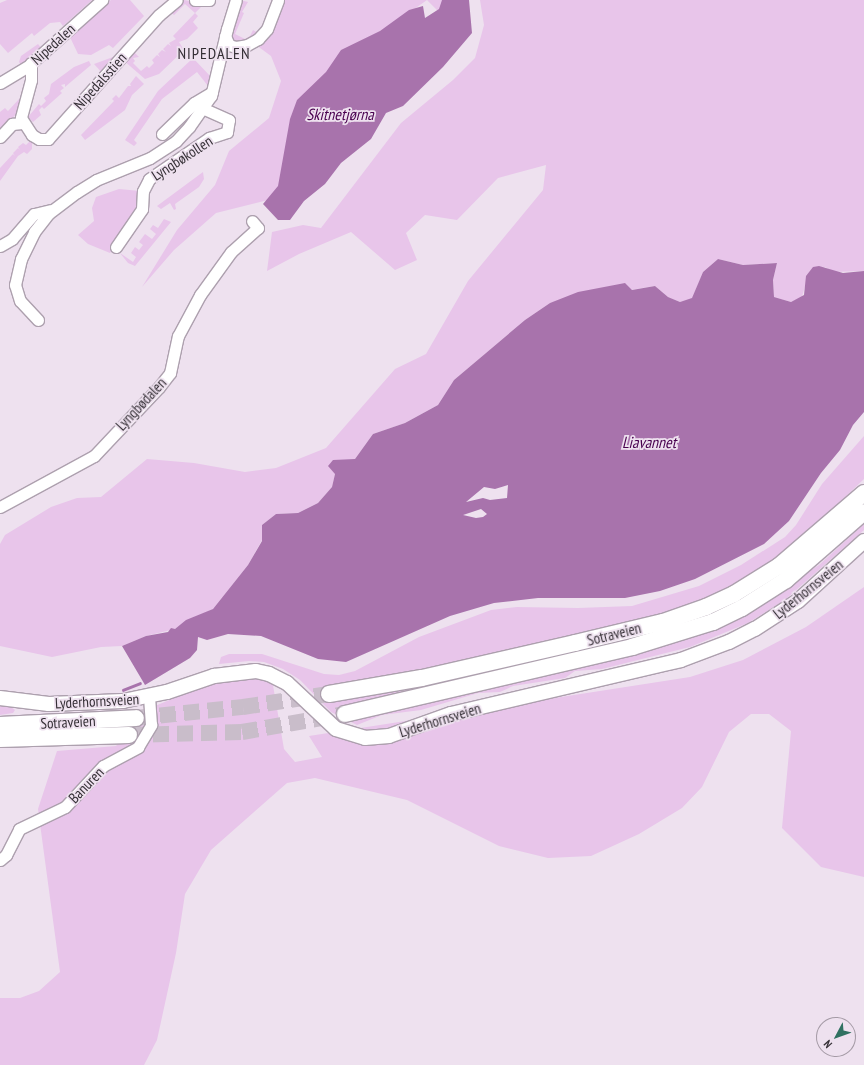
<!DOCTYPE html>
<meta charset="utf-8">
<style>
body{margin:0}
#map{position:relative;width:864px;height:1065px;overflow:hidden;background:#eee1ef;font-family:"PT Sans Narrow",sans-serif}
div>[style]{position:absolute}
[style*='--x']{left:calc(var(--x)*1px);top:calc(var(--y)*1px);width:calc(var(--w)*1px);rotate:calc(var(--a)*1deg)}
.green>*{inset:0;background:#e8c5ea}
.water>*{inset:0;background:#a873ac}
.stream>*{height:2.5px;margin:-1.25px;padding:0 1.25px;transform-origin:1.25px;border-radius:1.25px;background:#a873ac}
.highway-tunnel>*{height:16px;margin-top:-8px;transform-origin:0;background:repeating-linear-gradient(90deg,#c9bdca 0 16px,transparent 0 24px)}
.roads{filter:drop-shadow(1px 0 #ada0ae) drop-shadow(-1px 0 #ada0ae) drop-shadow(0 1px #ada0ae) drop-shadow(0 -1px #ada0ae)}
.minor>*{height:11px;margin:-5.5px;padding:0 5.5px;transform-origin:5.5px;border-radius:5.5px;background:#fff}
.major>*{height:14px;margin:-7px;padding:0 7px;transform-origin:7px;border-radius:7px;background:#fff}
.highway>*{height:16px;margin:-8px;padding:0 8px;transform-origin:8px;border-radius:8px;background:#fff}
span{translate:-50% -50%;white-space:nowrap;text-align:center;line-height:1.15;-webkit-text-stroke:3.5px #eee1ef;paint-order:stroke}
.street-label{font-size:15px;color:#342f35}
.neighbourhood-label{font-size:16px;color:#342f35;letter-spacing:1px}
.water-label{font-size:16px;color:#49014f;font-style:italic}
.north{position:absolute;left:816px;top:1017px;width:40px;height:40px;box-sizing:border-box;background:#eee1ef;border:1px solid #a49aa5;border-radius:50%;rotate:229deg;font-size:11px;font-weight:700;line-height:16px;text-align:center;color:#342f35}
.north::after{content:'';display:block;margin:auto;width:14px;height:18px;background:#307161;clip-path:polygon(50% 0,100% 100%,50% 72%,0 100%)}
</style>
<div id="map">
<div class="green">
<div style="clip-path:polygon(7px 0,92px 0,63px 26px,60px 22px,50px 23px,34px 36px,32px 33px,8px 53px,0 44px,0 3px)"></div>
<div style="clip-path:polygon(111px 0,130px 0,144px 16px,113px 48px,109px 45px,91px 55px,78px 54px,69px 35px)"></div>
<div style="clip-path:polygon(184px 0,204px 4px,195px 13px,198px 16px,193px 22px,198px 28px,187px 39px,179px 42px,184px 50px,159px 74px,145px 79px,123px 60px,132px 50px,139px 57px,133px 58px,135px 61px,133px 63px,141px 71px,147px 66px,149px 68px,154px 63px,152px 60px,157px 55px,160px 57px,158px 54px,162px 50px,166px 52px,163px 49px,168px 44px,171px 46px,169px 43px,176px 39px,173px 36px,195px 13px,185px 4px,174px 15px,168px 10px)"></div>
<div style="clip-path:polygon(240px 0,248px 2px,242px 12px,244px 13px,235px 34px,245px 39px,250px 36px,253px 30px,258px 33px,276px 0,450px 0,445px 12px,437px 10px,427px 0,382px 32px,284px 196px,216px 213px,174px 250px,142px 287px,177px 230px,215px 185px,229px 151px,269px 118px,281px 81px,271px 56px,252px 42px,240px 43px,229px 38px)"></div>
<div style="clip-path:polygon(480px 0,864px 0,864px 271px,834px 272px,825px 267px,807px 279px,802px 297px,791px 302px,774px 297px,773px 280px,777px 263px,743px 265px,718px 259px,703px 272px,692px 299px,680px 302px,668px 297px,655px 286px,550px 303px,525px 320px,454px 380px,438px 405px,405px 423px,373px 434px,355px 459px,335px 474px,332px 487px,318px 503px,298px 513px,276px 514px,262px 525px,262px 540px,248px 565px,213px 609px,175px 629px,146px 636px,122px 646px,101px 647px,52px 657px,0 646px,0 544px,5px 535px,51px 507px,77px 498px,101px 497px,147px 459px,194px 463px,245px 472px,276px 468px,326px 448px,395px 369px,426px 354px,468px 281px,543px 190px,546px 165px,498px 178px,457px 220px,425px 215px,406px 233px,417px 260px,395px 270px,351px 232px,299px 254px,267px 271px,272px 232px,303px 225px,321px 228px,401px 123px,453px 80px,475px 58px,484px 25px)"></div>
<div style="clip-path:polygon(38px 44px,42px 49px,22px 66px,19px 62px,21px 56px)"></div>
<div style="clip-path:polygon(113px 57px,115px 60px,103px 74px,94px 64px)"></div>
<div style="clip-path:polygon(193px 58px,211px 77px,208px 86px,197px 72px,162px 99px,134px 140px,137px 143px,134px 146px,125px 140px,158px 91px)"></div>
<div style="clip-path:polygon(89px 61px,91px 65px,72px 81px,69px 78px,72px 81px,65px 87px,65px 84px,61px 85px,64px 88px,60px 91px,62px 93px,44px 109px,42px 107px,39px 110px,41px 115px,33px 122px,28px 117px,39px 104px,41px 106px,46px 101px,44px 98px,49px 94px,51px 84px,74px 67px)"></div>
<div style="clip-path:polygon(136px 76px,144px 84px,132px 95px,125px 110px,85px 140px,81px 135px,114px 101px,112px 99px,116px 95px,119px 98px,128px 86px,131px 86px,130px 84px)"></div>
<div style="clip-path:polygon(20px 98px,22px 101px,17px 113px,0 132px,0 112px,5px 108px,8px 111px)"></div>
<div style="clip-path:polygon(28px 136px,32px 138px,32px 149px,27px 154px,24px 152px,18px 156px,0 181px,0 168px,13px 154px,15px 156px,13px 153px,18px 148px,20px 150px,18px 147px,23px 143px,26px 145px,30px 141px,27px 137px)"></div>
<div style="clip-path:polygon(203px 172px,204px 179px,199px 187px,175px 204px,176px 209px,174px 210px,170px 203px,161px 209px,157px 206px)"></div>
<div style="clip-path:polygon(119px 189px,140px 191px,138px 211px,110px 253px,88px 244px,78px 235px,94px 221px,92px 208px,96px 197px)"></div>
<div style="clip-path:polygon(164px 219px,171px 222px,135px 266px,128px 263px,120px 253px,133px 262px,136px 257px,131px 253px,135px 247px,139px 250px,143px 245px,139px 242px,145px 234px,152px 239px,156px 234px,150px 229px,153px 225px,158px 228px)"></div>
<div style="clip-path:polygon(864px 436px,864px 479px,795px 545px,748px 577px,635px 634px,814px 551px,728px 610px,663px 633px,350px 706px,459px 694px,676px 642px,721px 627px,819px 565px,864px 524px,864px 530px,786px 599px,748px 623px,690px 647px,602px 669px,575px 671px,565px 678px,513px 686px,500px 692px,478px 693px,421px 710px,382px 715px,357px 725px,331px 712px,300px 680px,283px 669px,264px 662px,249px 661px,219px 664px,221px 657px,229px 654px,262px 654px,324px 674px,339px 675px,355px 671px,419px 637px,491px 610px,517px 607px,578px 608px,632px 606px,699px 586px,741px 565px,785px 537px,796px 525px,822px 484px)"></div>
<div style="clip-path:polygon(864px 587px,864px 877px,821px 867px,782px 828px,791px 731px,769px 714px,751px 714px,729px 732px,702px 787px,682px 808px,639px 834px,591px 856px,548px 858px,499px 846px,407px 800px,315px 778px,287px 783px,211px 850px,185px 894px,176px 953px,157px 1040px,144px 1065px,0 1065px,0 998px,20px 998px,39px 991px,60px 972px,38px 809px,57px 751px,116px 746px,155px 706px,203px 686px,270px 668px,284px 749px,295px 762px,322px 757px,309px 736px,690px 677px,743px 660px,806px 627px)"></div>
<div style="clip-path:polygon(0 704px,11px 707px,15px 710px,13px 713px,0 715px)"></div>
</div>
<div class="water">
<div style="clip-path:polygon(442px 0,469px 0,472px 33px,443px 67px,403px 106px,386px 113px,371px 139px,341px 163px,325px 184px,304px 201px,290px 220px,278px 220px,263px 204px,278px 186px,290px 119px,297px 100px,326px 72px,341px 50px,380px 31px,409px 10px,423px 6px,425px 18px,439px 9px)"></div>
<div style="clip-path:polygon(evenodd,718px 259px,743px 265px,777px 263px,773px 280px,774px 297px,791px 302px,804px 295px,806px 276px,813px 267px,819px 266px,843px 273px,864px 271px,864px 412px,853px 425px,840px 450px,821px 473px,789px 521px,764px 544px,695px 579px,660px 591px,625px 598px,538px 598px,494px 603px,450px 616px,346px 662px,318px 659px,261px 636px,228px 634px,207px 640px,198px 637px,197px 650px,190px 658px,145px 685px,122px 646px,146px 636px,168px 632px,171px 628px,175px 629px,186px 620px,213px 609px,248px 565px,262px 541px,262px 525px,276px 514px,298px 513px,318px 503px,332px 487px,335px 474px,328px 466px,333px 460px,355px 459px,373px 434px,405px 423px,438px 405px,454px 380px,525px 320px,550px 303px,578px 292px,625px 283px,632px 290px,655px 286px,668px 297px,680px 302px,692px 298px,703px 272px,718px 259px,508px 485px,507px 498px,490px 500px,483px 498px,466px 502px,484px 487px,495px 489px,508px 485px,718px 259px,481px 509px,487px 514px,483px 517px,476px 518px,463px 515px,481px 509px)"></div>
</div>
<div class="stream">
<div style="--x:123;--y:690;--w:18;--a:-22"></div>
</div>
<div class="highway-tunnel">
<div style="--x:136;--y:718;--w:108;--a:-5.9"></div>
<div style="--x:243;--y:707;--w:87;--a:-8.6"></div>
<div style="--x:129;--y:735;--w:113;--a:-1.5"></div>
<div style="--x:242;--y:732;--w:105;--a:-9.9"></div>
</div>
<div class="roads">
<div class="minor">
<div style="--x:195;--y:0;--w:14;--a:0"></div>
<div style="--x:225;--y:36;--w:10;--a:66"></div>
<div style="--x:229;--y:45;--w:7;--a:16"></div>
<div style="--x:236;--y:47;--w:11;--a:-10"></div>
<div style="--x:247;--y:45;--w:13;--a:-29"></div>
<div style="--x:258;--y:39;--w:13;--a:-48"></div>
<div style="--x:267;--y:29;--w:31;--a:-69"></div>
<div style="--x:31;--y:63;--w:17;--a:90"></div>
<div style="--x:31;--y:80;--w:39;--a:105"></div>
<div style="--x:21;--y:118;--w:20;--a:57"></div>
<div style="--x:32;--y:135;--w:8;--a:30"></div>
<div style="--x:39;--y:139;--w:9;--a:0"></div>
<div style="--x:48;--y:139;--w:166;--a:-48.2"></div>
<div style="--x:159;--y:15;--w:23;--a:-40"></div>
<div style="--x:0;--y:83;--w:31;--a:-31"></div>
<div style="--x:27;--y:67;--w:101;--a:-41.8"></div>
<div style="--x:162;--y:134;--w:45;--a:-44.1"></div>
<div style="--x:194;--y:103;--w:21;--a:-31"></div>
<div style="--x:0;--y:137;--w:18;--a:-47"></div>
<div style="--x:12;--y:124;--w:10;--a:-6"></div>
<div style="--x:0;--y:246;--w:14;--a:-30"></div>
<div style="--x:12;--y:239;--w:33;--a:-49"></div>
<div style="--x:34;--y:214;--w:17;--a:-13"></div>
<div style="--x:116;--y:247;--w:46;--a:-55.6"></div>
<div style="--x:142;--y:209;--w:18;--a:-87"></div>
<div style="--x:143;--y:191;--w:13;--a:-63"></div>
<div style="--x:149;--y:179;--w:73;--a:-34.3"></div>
<div style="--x:209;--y:138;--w:19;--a:-18"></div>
<div style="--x:227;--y:132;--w:12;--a:-81"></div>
<div style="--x:229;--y:120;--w:27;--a:-156"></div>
<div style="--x:38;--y:320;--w:26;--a:-133"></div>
<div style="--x:20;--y:301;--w:17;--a:-107"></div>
<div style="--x:15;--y:285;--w:27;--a:-77"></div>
<div style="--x:21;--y:259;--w:30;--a:-64"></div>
<div style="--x:34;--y:232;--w:24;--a:-52"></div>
<div style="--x:49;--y:213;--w:35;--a:-37"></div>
<div style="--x:77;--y:192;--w:22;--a:-32"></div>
<div style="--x:96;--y:180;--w:58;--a:-22.2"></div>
<div style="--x:150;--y:158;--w:31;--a:-33"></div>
<div style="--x:176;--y:141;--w:19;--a:-47"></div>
<div style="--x:189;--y:127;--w:38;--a:-55"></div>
<div style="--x:211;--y:96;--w:69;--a:-76.6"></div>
<div style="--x:227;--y:29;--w:30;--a:-73"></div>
<div style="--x:0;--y:507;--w:107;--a:-28.5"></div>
<div style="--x:94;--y:456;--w:95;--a:-46.7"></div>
<div style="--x:159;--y:387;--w:18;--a:-52"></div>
<div style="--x:170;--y:373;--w:38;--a:-78"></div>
<div style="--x:178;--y:336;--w:47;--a:-61.8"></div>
<div style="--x:200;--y:295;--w:53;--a:-54.2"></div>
<div style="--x:231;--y:252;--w:36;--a:-42"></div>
<div style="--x:258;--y:228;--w:9;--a:-131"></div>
<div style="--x:0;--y:860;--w:8;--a:-40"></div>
<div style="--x:6;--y:855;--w:29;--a:-63"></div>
<div style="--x:19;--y:829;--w:51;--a:-25.6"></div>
<div style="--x:65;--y:807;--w:56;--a:-47.2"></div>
<div style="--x:103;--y:766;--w:40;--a:-28"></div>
<div style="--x:138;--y:747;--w:26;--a:-59"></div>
<div style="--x:151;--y:725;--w:28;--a:-94"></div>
</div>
<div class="major">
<div style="--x:0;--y:698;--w:49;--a:7"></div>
<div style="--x:49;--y:704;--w:74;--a:-2.3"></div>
<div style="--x:123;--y:701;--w:45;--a:-11.6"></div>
<div style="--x:167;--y:692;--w:50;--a:-18.8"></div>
<div style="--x:214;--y:676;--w:42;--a:-6.8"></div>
<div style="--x:256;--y:671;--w:13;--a:13"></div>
<div style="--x:269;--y:674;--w:20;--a:27"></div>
<div style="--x:287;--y:683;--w:67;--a:43.2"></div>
<div style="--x:336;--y:729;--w:30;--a:17"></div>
<div style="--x:365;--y:738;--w:24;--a:-5"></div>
<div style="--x:389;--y:736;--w:66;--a:-19.5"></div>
<div style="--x:451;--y:714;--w:236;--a:-13.2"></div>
<div style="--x:681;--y:660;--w:51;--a:-20.6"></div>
<div style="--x:729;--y:642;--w:29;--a:-27"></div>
<div style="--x:755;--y:629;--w:51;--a:-33.1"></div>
<div style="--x:798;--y:601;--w:89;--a:-42.3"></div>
</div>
<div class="highway">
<div style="--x:329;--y:694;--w:94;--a:-9.8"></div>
<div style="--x:422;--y:678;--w:157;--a:-12.9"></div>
<div style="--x:575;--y:643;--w:90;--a:-13.4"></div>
<div style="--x:663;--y:622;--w:46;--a:-19.2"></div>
<div style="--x:706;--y:607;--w:31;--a:-25"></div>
<div style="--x:734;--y:594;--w:53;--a:-31.9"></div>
<div style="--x:779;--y:566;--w:112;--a:-40.7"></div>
<div style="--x:345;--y:714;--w:295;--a:-13.1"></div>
<div style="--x:632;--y:647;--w:85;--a:-17.2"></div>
<div style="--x:713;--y:622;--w:32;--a:-26"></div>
<div style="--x:742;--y:608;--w:52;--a:-32.5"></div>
<div style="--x:786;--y:580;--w:103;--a:-41.1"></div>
<div style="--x:0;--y:725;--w:136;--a:-2.9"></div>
<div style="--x:0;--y:739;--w:129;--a:-1.8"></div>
</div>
</div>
<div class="street-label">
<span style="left:53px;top:44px;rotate:-42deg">Nipedalen</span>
<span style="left:100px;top:81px;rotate:-48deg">Nipedalsstien</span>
<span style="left:182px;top:158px;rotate:-33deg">Lyngbøkollen</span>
<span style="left:141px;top:404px;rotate:-47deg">Lyngbødalen</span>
<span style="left:808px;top:589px;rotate:-39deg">Lyderhornsveien</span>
<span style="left:614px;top:634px;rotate:-14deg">Sotraveien</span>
<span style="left:97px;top:701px;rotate:-3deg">Lyderhornsveien</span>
<span style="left:440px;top:720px;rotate:-17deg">Lyderhornsveien</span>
<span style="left:68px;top:722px;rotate:-3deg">Sotraveien</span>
<span style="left:86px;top:785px;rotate:-46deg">Banuren</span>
</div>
<div class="neighbourhood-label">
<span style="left:214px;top:53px">NIPEDALEN</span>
</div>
<div class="water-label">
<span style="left:340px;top:114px">Skitnetjørna</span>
<span style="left:649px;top:442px">Liavannet</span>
</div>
<div class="north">N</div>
</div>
